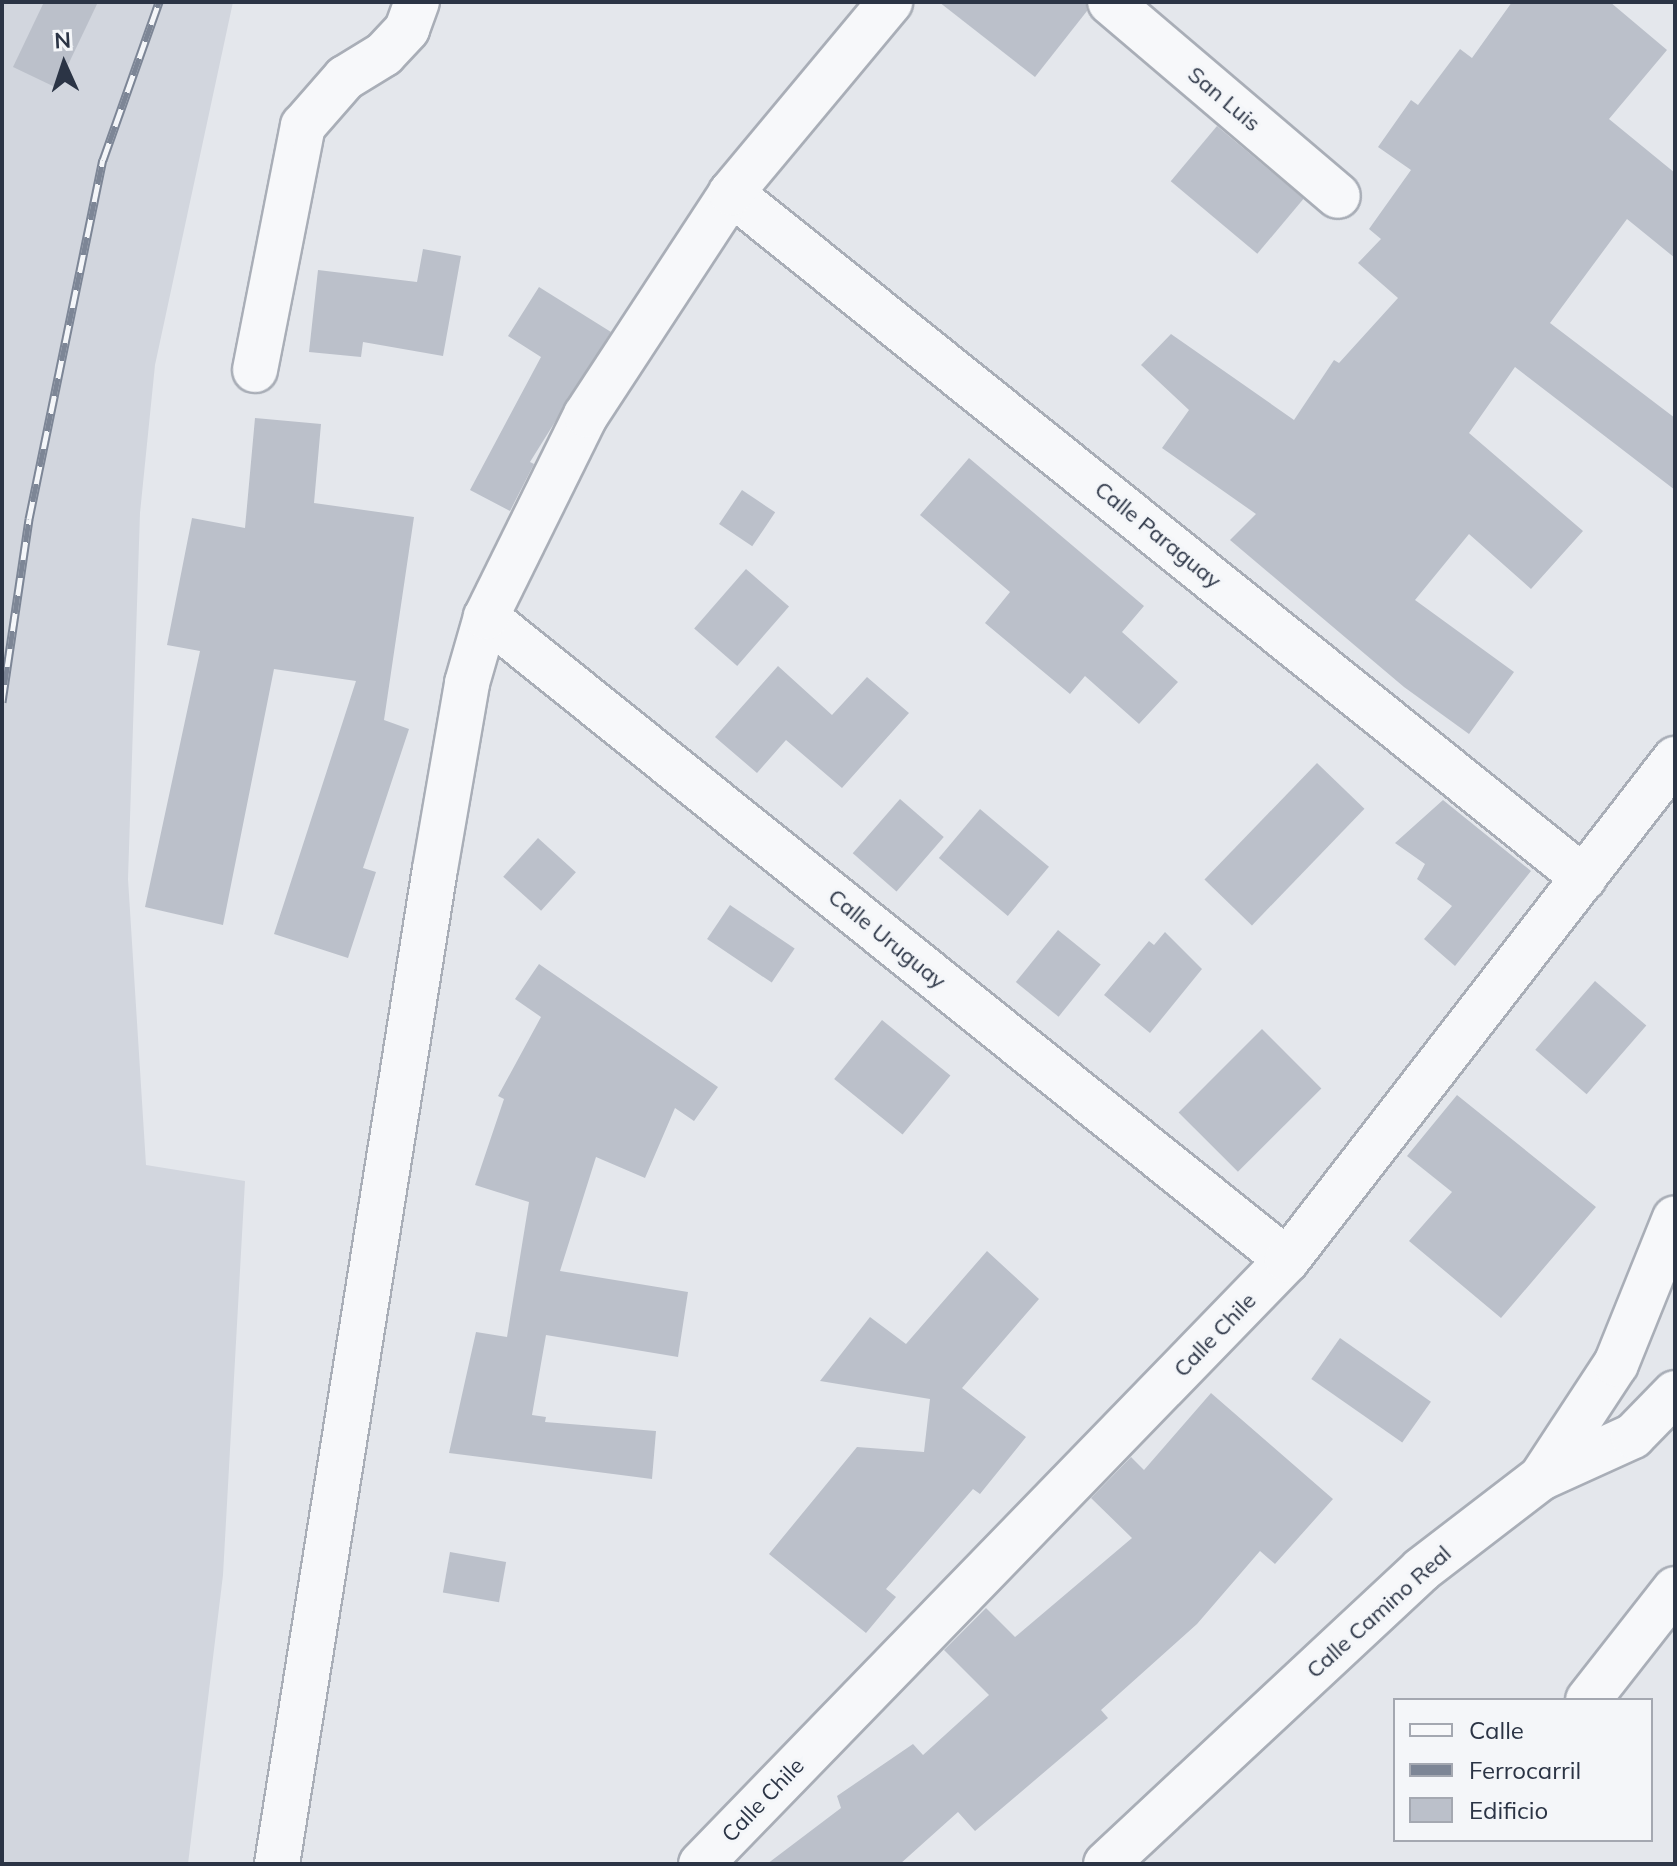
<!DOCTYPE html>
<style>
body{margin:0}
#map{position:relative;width:1677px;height:1866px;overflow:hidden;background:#e4e7ec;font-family:Mulish,sans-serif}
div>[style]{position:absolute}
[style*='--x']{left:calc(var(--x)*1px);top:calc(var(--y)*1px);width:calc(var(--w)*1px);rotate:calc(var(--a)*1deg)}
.built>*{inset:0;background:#d2d6de}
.building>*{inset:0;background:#bbc0ca;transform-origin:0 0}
.roads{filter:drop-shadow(2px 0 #a9aeb7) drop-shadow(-2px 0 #a9aeb7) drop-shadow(0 2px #a9aeb7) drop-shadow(0 -2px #a9aeb7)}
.street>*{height:44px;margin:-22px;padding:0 22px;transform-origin:22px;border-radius:22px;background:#f7f8fa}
.rail>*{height:9px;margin-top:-4.5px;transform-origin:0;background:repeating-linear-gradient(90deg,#f4f6f9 0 18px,#7d8696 0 36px);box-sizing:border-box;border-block:2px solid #7d8696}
span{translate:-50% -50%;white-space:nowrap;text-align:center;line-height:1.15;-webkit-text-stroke:6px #f4f6f9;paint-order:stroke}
.street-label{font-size:22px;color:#2b3445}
.frame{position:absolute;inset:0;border:4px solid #2b3445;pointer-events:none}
.legend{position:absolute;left:1393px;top:1698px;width:260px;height:144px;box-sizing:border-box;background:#f4f6f9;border:2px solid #a4a8b1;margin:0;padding:10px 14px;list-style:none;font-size:24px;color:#2b3445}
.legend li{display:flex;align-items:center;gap:16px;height:40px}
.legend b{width:40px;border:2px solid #a4a8b1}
.north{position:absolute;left:24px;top:24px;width:80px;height:80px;-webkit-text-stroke:6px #f4f6f9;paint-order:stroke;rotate:357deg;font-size:22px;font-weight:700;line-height:32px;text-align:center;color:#2b3445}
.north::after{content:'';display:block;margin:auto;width:28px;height:36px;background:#2b3445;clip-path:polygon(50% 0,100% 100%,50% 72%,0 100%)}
</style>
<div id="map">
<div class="built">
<div style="clip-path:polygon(2px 2px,233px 2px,155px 365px,140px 513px,128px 879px,146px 1165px,245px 1181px,223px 1575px,188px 1864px,2px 1864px)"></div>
</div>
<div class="building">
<div style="clip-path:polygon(44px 2px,98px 2px,57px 88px,13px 67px)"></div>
<div style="clip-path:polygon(939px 2px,1086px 2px,1087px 11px,1035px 77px)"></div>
<div style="clip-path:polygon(1512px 2px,1610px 2px,1667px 50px,1609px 119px,1675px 173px,1675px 258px,1627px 219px,1550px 323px,1675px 418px,1675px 490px,1515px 367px,1469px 433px,1583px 531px,1531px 589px,1469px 534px,1415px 600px,1514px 672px,1469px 734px,1404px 687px,1230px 540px,1256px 514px,1162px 448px,1189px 410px,1141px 365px,1171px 334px,1294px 420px,1334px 360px,1339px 363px,1398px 298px,1358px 263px,1381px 239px,1369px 229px,1411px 170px,1378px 147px,1411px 100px,1418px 105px,1460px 49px,1472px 58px)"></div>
<div style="left:1217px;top:126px;width:113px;height:72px;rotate:40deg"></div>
<div style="clip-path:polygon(423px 249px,461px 256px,443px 356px,363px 342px,361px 357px,309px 352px,318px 270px,417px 282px)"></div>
<div style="clip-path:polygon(539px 287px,611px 332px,530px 462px,534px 464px,510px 511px,470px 490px,541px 357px,508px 336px)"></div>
<div style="clip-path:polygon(255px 418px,321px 424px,314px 503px,414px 517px,384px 720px,409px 729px,363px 868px,376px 872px,348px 958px,274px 934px,356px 681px,274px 669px,223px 925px,145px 907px,200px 651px,167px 645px,192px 518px,245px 528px)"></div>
<div style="clip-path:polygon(969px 458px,1144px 606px,1122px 632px,1178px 682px,1139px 724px,1085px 676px,1070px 694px,985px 623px,1010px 592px,920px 515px)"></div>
<div style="left:742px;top:490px;width:40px;height:41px;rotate:34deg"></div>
<div style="left:746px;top:569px;width:57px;height:79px;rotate:41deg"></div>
<div style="clip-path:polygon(778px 666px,832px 715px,867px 677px,909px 713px,842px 788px,786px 740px,757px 773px,715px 737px)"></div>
<div style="left:1317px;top:763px;width:66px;height:162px;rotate:44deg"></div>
<div style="left:900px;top:799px;width:58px;height:72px;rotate:41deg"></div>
<div style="clip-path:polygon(1443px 800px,1531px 871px,1455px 966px,1424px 939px,1452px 906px,1417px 879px,1425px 864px,1395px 843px)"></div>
<div style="left:980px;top:809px;width:90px;height:64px;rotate:40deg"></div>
<div style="left:538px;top:838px;width:51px;height:52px;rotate:42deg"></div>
<div style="left:730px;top:905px;width:78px;height:41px;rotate:34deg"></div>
<div style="left:1058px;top:930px;width:55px;height:67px;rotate:39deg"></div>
<div style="clip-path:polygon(1165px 932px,1202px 969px,1150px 1033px,1104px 995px,1149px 941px,1154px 945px)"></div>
<div style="clip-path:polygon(539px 964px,718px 1087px,694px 1121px,675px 1108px,645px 1178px,596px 1157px,560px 1271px,688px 1292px,678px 1357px,546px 1335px,532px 1415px,546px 1417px,545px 1422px,656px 1431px,652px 1479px,449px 1453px,476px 1332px,507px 1337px,529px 1202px,475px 1185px,504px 1099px,498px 1096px,541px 1017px,515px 999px)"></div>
<div style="left:1595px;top:981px;width:68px;height:91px;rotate:41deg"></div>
<div style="left:882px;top:1020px;width:88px;height:76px;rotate:39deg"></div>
<div style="left:1262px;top:1029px;width:84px;height:118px;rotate:45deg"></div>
<div style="clip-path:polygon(1457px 1095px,1596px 1207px,1501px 1318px,1409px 1241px,1452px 1192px,1407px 1156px)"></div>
<div style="clip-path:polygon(987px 1251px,1039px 1299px,962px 1388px,1026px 1437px,980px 1494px,973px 1489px,886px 1589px,896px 1597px,866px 1633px,769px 1554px,857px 1447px,924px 1452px,930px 1399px,820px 1381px,870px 1317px,906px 1344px)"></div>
<div style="left:1340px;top:1338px;width:111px;height:50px;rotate:35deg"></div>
<div style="clip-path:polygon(1211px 1393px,1333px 1499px,1275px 1564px,1260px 1551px,1197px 1624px,1101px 1710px,1108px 1718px,975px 1831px,958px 1812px,900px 1864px,767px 1864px,841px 1808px,837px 1796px,913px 1744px,923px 1755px,989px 1695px,944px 1650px,986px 1608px,1015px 1637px,1132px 1538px,1091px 1498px,1131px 1457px,1144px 1470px)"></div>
<div style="left:450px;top:1552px;width:57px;height:41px;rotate:10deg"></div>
</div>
<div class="roads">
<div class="street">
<div style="--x:1110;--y:2;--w:299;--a:40.4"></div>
<div style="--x:731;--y:193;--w:1094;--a:38.77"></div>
<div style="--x:255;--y:370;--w:249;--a:-78.9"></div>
<div style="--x:303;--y:126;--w:64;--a:-48.8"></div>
<div style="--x:345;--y:78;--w:46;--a:-31.6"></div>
<div style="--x:384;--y:54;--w:34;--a:-47"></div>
<div style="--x:407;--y:29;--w:29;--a:-70"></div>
<div style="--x:486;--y:617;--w:1027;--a:38.76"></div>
<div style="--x:1541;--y:1478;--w:136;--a:-56.7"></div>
<div style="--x:1616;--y:1364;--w:157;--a:-68"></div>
<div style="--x:1588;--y:1700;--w:141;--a:-51.9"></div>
<div style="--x:277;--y:1864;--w:1007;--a:-80.98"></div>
<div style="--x:435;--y:869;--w:189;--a:-80.2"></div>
<div style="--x:467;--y:683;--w:69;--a:-73.9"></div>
<div style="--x:486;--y:617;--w:225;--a:-63.7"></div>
<div style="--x:586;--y:415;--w:265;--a:-56.8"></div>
<div style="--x:731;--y:193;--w:249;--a:-50.2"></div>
<div style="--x:701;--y:1864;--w:842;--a:-45.87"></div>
<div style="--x:1287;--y:1260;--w:634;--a:-52.24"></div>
<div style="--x:1106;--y:1864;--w:431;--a:-43"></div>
<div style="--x:1421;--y:1570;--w:151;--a:-37.5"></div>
<div style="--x:1541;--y:1478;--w:101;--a:-24.5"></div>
<div style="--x:1633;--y:1436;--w:60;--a:-45.7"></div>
</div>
</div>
<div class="rail">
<div style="--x:2;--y:702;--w:185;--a:-81.6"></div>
<div style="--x:29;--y:519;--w:367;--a:-78.4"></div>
<div style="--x:103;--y:160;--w:168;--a:-70.5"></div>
</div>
<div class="street-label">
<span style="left:1224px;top:99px;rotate:40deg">San Luis</span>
<span style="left:1158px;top:535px;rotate:39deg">Calle Paraguay</span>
<span style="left:887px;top:939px;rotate:39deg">Calle Uruguay</span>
<span style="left:1215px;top:1335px;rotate:-46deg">Calle Chile</span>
<span style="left:1379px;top:1612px;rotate:-42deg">Calle Camino Real</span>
<span style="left:763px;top:1800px;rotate:-46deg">Calle Chile</span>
</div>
<div class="frame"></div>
<ul class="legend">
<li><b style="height:10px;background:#f7f8fa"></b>Calle</li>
<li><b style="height:10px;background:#7d8696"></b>Ferrocarril</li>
<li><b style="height:22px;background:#bbc0ca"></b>Edificio</li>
</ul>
<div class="north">N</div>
</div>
